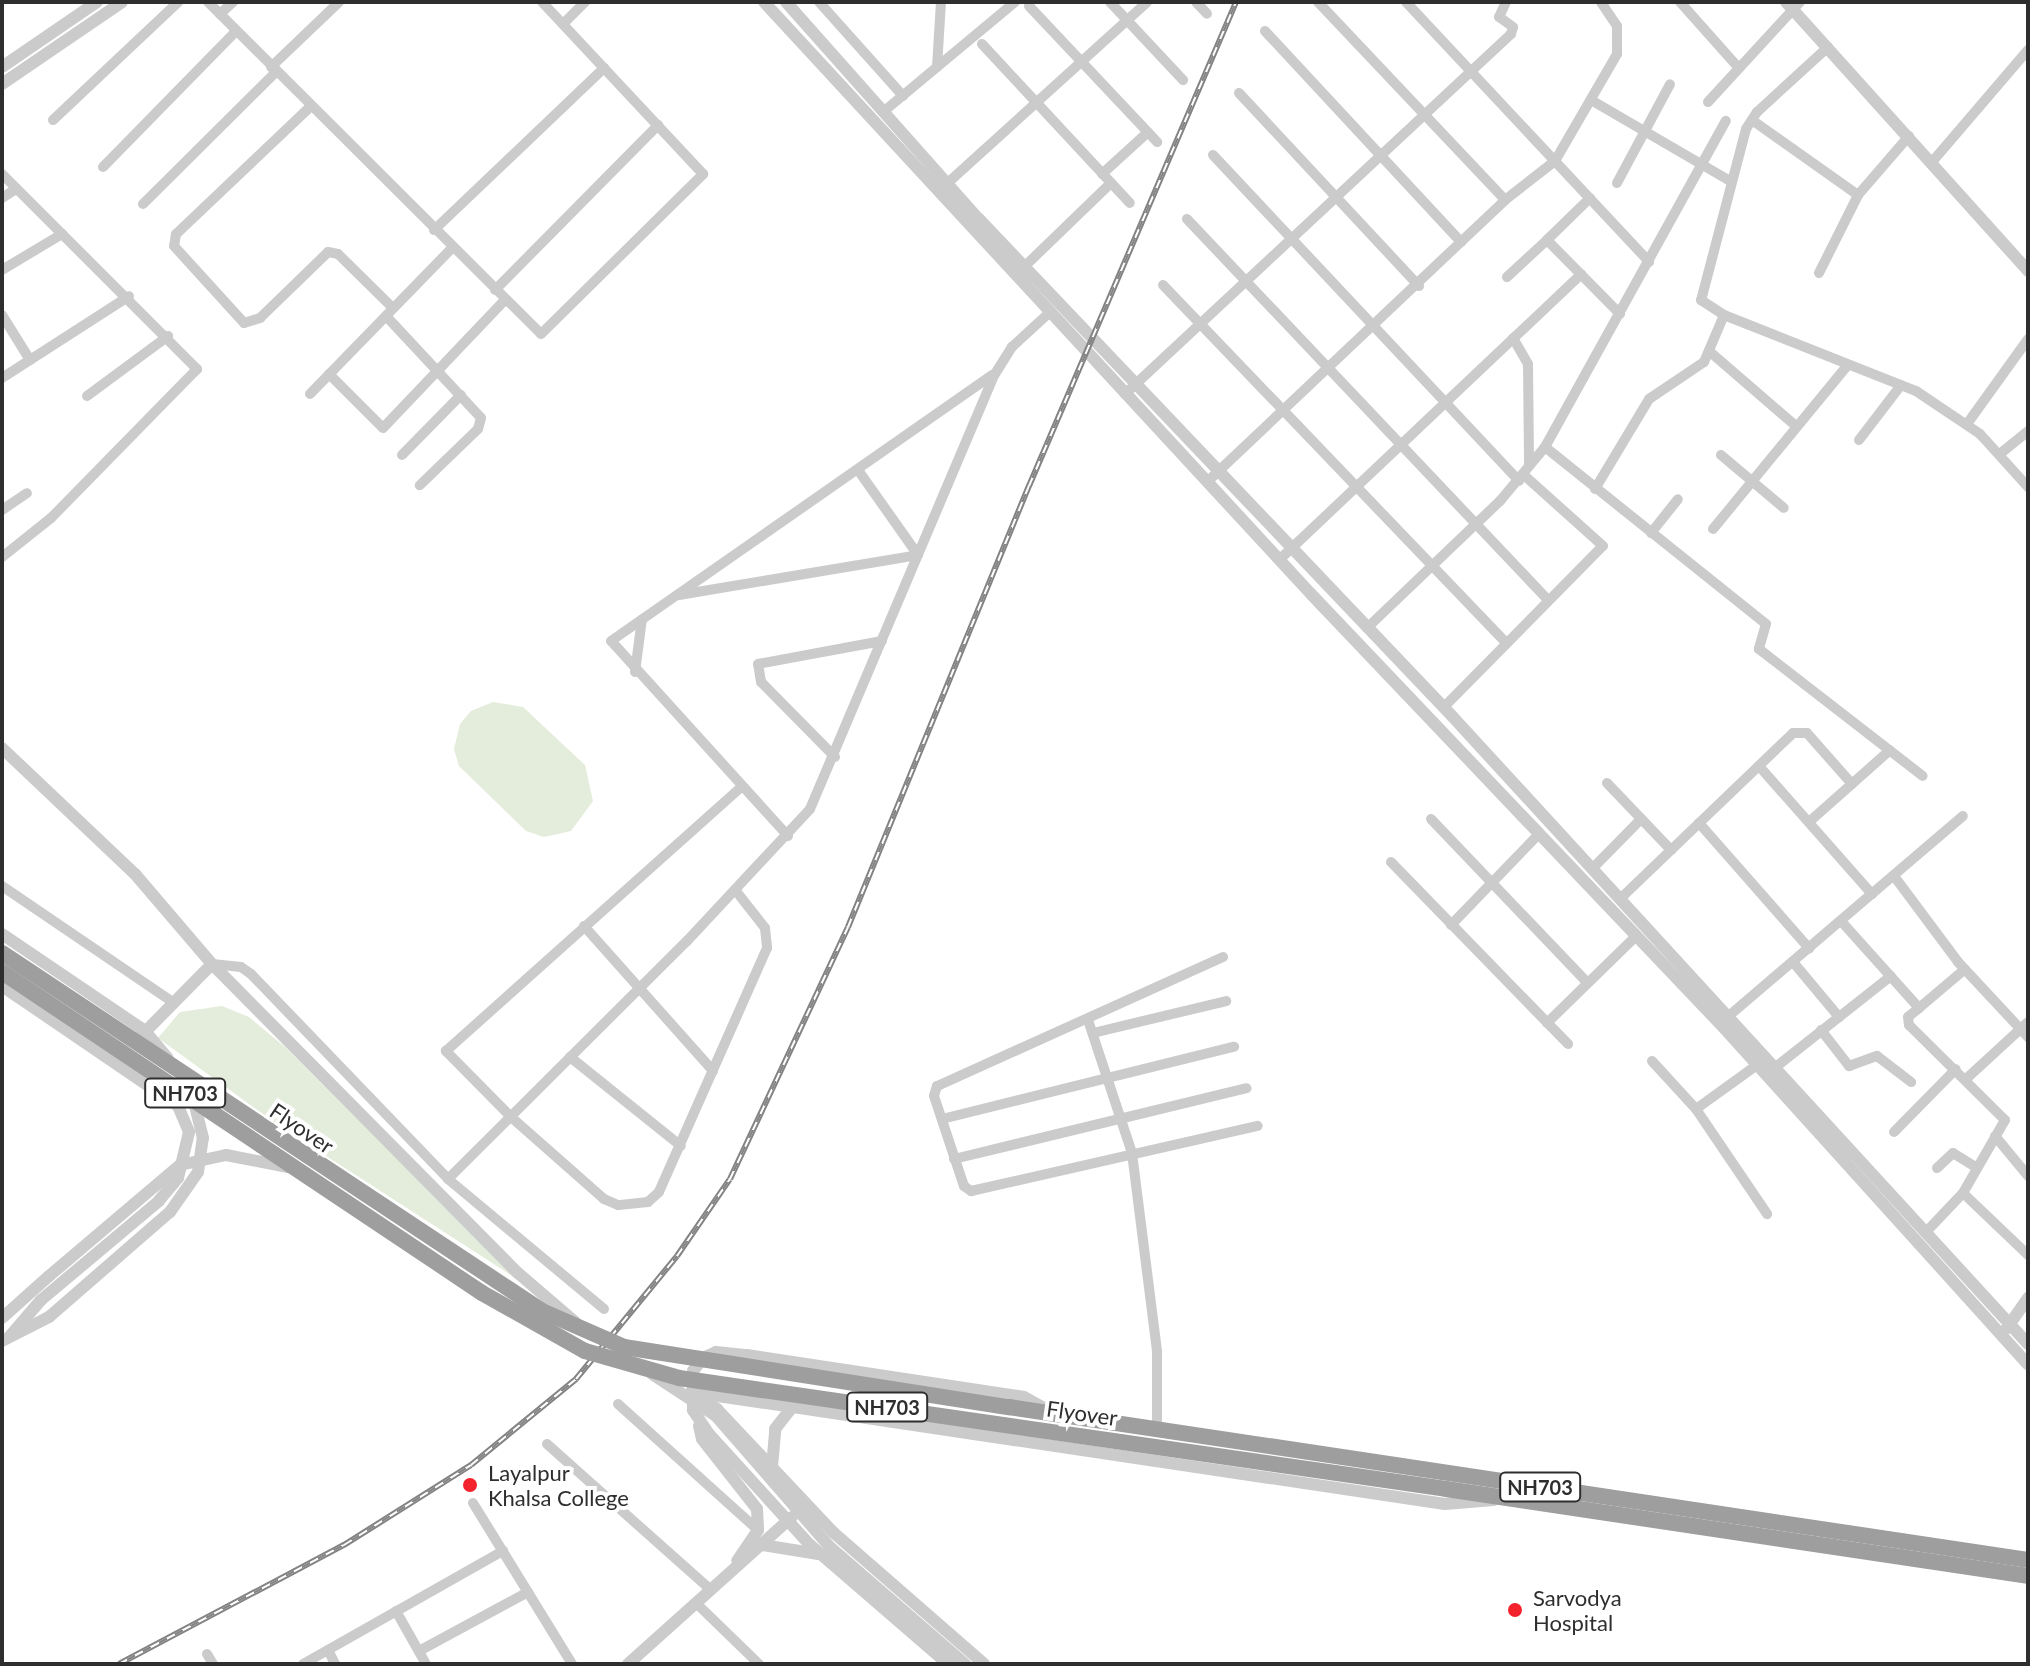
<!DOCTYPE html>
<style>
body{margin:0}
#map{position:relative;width:2030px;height:1666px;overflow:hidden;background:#fff;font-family:Lato,sans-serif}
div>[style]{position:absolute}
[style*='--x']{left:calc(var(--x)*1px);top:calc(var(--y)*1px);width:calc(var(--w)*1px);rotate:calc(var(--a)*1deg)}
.green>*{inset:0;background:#e4eddb}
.minor>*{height:10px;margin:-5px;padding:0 5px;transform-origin:5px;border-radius:5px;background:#cbcbcb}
.tertiary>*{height:12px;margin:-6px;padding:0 6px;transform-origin:6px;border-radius:6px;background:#cbcbcb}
.trunk>*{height:16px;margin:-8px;padding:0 8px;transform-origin:8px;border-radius:8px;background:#9e9e9e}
.rail>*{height:6px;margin-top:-3px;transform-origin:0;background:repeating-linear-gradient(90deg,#fff 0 9px,#838383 0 18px);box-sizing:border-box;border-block:2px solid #838383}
.tertiary-bridge>*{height:12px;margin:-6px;padding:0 6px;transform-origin:6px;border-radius:6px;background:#cbcbcb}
.trunk-bridge>*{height:16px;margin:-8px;padding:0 8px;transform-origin:8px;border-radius:8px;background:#9e9e9e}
.dots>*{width:22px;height:22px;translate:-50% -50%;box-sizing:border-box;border:4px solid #fff;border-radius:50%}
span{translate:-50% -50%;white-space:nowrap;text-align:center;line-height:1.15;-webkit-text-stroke:8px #fff;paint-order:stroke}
.shield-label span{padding:2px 6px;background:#fff;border:2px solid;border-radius:6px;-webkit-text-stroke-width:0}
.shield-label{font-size:20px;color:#2e2e2e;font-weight:700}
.street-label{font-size:22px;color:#2e2e2e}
.poi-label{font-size:22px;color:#2e2e2e}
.left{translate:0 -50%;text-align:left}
.frame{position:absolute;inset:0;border:4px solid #2e2e2e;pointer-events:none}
</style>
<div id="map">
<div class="green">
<div style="clip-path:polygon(493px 702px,523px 707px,585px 765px,593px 801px,571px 831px,544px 837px,526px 831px,459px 766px,454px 749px,460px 724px,471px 711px)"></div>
<div style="clip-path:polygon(222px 1006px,249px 1017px,285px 1047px,514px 1277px,278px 1125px,158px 1038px,180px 1012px)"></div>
</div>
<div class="minor">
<div style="--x:208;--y:2;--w:470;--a:44.9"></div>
<div style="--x:541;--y:334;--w:228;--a:-44.6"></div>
<div style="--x:703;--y:174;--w:236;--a:-133.1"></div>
<div style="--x:819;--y:2;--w:126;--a:48.2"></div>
<div style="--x:1110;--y:2;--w:107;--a:46.9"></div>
<div style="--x:1196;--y:2;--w:16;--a:47"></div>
<div style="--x:1318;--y:2;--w:272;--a:46.6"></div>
<div style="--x:1406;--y:2;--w:356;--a:46.9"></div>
<div style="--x:1680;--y:2;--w:87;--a:48.3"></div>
<div style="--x:1029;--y:6;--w:187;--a:46.7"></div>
<div style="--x:220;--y:14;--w:18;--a:-43"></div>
<div style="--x:564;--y:23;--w:30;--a:-45"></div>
<div style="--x:1265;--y:31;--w:288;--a:47.1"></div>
<div style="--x:982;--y:44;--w:217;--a:47.1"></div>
<div style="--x:1828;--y:47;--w:96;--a:137.5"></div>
<div style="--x:1757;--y:112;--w:20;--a:123"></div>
<div style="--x:1746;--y:129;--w:177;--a:104.7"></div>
<div style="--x:1701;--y:300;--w:27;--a:33"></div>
<div style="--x:1724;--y:315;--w:206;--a:21.6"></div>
<div style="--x:1916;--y:391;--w:77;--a:33.9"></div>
<div style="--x:1980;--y:434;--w:72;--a:47.8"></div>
<div style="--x:271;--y:67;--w:94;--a:-43.7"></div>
<div style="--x:937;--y:67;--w:65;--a:-86.5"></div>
<div style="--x:1239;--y:93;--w:264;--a:47"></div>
<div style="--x:1591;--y:100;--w:161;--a:30.2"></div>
<div style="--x:1708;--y:102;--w:136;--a:-47.4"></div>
<div style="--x:310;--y:107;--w:185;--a:136.5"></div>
<div style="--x:176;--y:234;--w:12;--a:99"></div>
<div style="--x:174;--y:246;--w:104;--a:47.7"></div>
<div style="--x:244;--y:323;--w:17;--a:-17"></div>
<div style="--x:260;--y:318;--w:95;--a:-44.1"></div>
<div style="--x:328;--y:252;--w:10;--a:11"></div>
<div style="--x:338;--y:254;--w:77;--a:44.5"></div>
<div style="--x:883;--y:112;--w:172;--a:-39.8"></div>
<div style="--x:53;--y:120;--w:172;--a:-43.3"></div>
<div style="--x:1752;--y:120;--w:130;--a:35.3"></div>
<div style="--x:1213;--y:155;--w:447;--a:46.8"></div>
<div style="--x:1932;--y:162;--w:148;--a:-49.4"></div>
<div style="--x:103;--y:167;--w:190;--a:-45.6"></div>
<div style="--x:2;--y:174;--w:276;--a:45"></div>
<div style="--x:197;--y:369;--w:209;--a:134.4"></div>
<div style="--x:51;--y:518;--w:63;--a:141.5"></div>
<div style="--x:1102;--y:174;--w:62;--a:-42.4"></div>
<div style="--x:1617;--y:183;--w:112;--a:-61.8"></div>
<div style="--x:941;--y:189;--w:278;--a:-42.2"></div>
<div style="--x:2;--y:198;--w:17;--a:-33"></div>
<div style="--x:1590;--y:198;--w:60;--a:135.7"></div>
<div style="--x:1547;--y:240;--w:104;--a:45.4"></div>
<div style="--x:143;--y:204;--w:187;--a:-44.8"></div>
<div style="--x:1187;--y:219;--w:525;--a:46.54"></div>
<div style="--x:434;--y:230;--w:235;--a:-43.6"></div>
<div style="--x:1024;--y:267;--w:121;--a:-44"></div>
<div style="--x:2;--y:270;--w:70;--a:-31"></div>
<div style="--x:1819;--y:273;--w:87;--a:-63.4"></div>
<div style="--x:1858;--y:195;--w:78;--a:-49.2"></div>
<div style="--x:1507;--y:277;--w:54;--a:-42.8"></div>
<div style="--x:1163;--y:285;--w:496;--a:46.2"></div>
<div style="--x:495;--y:290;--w:232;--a:-45.3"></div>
<div style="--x:2;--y:315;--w:53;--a:58.1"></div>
<div style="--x:386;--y:316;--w:139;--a:47"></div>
<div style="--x:481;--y:418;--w:11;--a:105"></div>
<div style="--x:478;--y:429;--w:81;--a:136"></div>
<div style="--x:1513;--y:338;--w:30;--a:60"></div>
<div style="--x:1528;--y:364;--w:102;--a:89.4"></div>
<div style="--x:1709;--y:351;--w:116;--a:40.8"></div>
<div style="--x:329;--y:374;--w:76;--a:45"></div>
<div style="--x:383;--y:428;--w:177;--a:-46.4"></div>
<div style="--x:2;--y:378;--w:151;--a:-32.8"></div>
<div style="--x:310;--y:394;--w:204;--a:-45.8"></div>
<div style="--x:1125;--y:394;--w:528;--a:-43"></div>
<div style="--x:1511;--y:34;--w:7;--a:-74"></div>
<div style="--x:1513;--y:27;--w:17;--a:-144"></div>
<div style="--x:1499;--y:17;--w:17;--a:-65"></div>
<div style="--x:87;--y:396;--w:101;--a:-36.5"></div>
<div style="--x:1967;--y:424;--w:105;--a:-54.3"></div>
<div style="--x:1859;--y:440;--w:69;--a:-52.6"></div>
<div style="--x:1545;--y:447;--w:283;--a:38.7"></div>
<div style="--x:1766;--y:624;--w:26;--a:106"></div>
<div style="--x:1759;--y:649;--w:207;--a:37.8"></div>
<div style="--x:2001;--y:453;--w:35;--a:-39"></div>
<div style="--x:402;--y:455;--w:84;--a:-45.5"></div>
<div style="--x:1721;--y:455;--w:82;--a:40.1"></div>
<div style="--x:1207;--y:482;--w:410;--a:-43.4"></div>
<div style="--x:1505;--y:200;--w:63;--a:-38"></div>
<div style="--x:1555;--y:161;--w:124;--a:-59.9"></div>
<div style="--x:1617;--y:54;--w:28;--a:-90"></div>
<div style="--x:1617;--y:26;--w:29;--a:-124"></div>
<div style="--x:1595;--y:489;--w:105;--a:-59"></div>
<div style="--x:1649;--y:399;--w:66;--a:-33.9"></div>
<div style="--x:1704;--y:362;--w:51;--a:-66.9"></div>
<div style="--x:2;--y:510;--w:30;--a:-34"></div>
<div style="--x:1713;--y:529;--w:211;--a:-50.6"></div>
<div style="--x:1651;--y:533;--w:43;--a:-51.5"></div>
<div style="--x:1279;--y:560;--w:416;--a:-43.4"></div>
<div style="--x:679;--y:595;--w:242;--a:-9.5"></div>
<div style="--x:918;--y:555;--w:104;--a:-125.2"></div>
<div style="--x:1367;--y:628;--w:184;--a:-43.7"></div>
<div style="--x:1500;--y:501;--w:70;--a:-50.2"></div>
<div style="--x:1545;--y:447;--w:373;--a:-61"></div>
<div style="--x:635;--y:672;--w:53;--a:-82.5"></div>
<div style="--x:1444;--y:707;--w:226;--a:-45.4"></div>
<div style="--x:1603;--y:546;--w:106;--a:-138.1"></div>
<div style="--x:835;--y:757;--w:105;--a:-134.6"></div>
<div style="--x:761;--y:682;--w:18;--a:-99"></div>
<div style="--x:758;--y:664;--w:126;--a:-10.5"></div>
<div style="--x:1759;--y:766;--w:171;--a:48.6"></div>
<div style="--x:1607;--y:783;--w:93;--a:46.3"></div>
<div style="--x:1431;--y:819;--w:224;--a:46.3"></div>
<div style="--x:1809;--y:822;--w:108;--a:-41.6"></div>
<div style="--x:1699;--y:823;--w:167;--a:48.7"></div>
<div style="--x:788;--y:836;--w:263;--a:-132.2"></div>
<div style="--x:611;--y:641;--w:465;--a:-34.9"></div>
<div style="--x:1391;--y:862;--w:254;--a:45.8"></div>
<div style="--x:1593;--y:868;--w:69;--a:-45.6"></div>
<div style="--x:1894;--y:876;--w:107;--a:53.3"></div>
<div style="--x:1958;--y:962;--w:103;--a:47"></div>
<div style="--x:2;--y:886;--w:207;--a:34.2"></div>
<div style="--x:736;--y:891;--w:47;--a:51.9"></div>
<div style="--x:765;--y:928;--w:20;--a:84"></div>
<div style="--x:767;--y:948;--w:267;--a:113.9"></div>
<div style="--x:659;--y:1192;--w:15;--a:138"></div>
<div style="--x:648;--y:1202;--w:30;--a:174"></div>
<div style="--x:618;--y:1205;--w:15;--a:-157"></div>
<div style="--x:604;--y:1199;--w:124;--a:-138.6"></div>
<div style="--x:511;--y:1117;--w:93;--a:-134.6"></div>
<div style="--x:446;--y:1051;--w:397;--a:-41.8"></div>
<div style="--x:1621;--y:898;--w:238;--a:-43.8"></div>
<div style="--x:1793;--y:733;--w:14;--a:0"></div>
<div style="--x:1807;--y:733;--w:68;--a:48.6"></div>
<div style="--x:1841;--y:921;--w:117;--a:48.1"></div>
<div style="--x:1919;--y:1008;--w:14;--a:141"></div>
<div style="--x:1908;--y:1017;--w:8;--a:83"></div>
<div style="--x:1909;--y:1025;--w:135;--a:44.7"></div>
<div style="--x:2005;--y:1120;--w:84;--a:119.9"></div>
<div style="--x:1963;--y:1193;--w:52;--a:133.5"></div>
<div style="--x:1451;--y:925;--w:127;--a:-46"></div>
<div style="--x:584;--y:926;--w:194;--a:48.3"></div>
<div style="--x:1223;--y:957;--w:314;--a:155.7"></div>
<div style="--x:937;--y:1086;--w:10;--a:107"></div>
<div style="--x:934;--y:1096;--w:95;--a:71.6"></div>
<div style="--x:964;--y:1186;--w:9;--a:36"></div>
<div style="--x:971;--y:1191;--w:294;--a:-12.8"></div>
<div style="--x:1793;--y:962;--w:72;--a:50.1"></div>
<div style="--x:212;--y:964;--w:29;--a:6"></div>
<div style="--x:241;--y:967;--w:12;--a:35"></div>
<div style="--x:251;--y:974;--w:284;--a:46.1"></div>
<div style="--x:448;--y:1179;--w:203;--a:39.8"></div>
<div style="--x:1919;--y:1008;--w:60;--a:-40.3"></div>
<div style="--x:1088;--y:1020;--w:140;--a:71.7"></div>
<div style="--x:1132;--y:1153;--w:201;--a:82.8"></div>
<div style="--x:1157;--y:1352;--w:78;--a:90"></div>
<div style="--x:1724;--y:1020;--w:314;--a:-40.5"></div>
<div style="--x:1547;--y:1023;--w:124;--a:-44.3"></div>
<div style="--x:1821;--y:1030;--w:46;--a:52.1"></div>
<div style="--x:1849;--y:1066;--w:30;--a:-20"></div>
<div style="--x:1877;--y:1056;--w:43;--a:37.4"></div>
<div style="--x:1093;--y:1033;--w:137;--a:-13.5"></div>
<div style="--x:570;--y:1057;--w:142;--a:38.7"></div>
<div style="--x:1652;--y:1061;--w:65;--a:47.5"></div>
<div style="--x:1696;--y:1109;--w:75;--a:-35.8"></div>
<div style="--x:1777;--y:1066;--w:145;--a:-38.3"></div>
<div style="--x:1966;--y:1079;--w:84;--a:-42.6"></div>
<div style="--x:1696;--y:1109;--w:127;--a:55.9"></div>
<div style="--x:942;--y:1119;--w:301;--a:-13.9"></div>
<div style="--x:1894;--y:1132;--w:88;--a:-45.5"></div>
<div style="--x:1995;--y:1136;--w:52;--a:50.5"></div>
<div style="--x:954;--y:1159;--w:301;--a:-13.6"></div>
<div style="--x:1937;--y:1168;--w:22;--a:-43"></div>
<div style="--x:1953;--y:1153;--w:28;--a:32"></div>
<div style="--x:448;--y:1179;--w:337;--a:-44.9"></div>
<div style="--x:687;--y:941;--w:180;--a:-47"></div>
<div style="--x:810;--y:809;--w:473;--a:-67"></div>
<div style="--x:995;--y:374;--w:32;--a:-58"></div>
<div style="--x:1012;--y:347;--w:50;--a:-42.6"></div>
<div style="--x:1963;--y:1193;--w:90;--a:43.6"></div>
<div style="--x:618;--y:1404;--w:188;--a:42"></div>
<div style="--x:547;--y:1444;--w:220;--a:41.7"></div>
<div style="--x:473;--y:1503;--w:189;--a:58.4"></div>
<div style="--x:696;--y:1603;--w:88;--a:44.1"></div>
<div style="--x:396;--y:1611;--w:61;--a:60.5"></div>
<div style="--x:328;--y:1650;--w:16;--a:63"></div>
<div style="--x:419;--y:1651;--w:124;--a:-28.4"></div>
<div style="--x:207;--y:1654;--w:12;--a:59"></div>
<div style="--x:303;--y:1664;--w:230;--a:-29.5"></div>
</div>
<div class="tertiary">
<div style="--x:764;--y:2;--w:806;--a:47.26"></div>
<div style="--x:1311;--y:594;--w:599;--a:46.42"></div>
<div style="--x:1724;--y:1028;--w:453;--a:47.9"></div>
<div style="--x:786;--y:2;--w:290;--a:48.4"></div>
<div style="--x:979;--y:219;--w:686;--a:46.42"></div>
<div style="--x:1452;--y:716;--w:852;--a:47.47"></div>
<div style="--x:1786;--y:2;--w:362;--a:48"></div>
<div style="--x:2;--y:67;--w:115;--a:-34.4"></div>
<div style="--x:2;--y:84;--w:145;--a:-34.3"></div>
<div style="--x:2;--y:748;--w:183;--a:43.5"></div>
<div style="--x:135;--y:874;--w:118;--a:49.5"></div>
<div style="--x:212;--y:964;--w:103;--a:134.6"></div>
<div style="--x:2;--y:934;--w:173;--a:34.1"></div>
<div style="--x:145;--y:1031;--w:35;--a:50"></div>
<div style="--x:212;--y:964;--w:435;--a:45.3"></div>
<div style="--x:518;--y:1273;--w:75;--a:40.7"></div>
<div style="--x:2;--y:986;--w:213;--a:34.3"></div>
<div style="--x:178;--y:1106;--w:28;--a:67"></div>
<div style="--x:189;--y:1132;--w:47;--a:103.4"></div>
<div style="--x:178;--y:1178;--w:30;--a:130"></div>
<div style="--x:159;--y:1201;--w:154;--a:140"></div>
<div style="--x:41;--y:1300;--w:48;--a:130.7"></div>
<div style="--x:2;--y:1318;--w:63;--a:-41.8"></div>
<div style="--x:2007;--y:1328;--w:37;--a:-55"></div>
<div style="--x:2;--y:1341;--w:53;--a:-27.1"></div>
<div style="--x:49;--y:1317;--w:160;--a:-41"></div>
<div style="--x:170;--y:1212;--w:49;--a:-55"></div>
<div style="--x:198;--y:1172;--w:34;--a:-82"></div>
<div style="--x:203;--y:1138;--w:37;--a:-104"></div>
<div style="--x:691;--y:1392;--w:762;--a:8.45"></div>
<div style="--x:1445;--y:1504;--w:49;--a:-4.7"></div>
<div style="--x:697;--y:1396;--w:24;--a:33"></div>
<div style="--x:717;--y:1409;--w:170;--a:46.7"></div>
<div style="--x:834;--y:1533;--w:199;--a:41.1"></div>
<div style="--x:699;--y:1426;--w:13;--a:77"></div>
<div style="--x:702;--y:1439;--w:89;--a:51.8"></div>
<div style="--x:757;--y:1509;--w:21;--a:87"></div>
<div style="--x:758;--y:1530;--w:37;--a:124"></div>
<div style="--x:772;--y:1467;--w:38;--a:-85"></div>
<div style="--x:775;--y:1429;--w:28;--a:-52"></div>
<div style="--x:762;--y:1545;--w:57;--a:9.1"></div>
<div style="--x:628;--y:1664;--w:220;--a:-41.9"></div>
<div style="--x:948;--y:1664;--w:182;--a:-139.2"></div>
<div style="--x:810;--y:1545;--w:150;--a:-132.3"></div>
<div style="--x:709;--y:1434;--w:29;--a:-124"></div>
<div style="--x:693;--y:1410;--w:39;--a:-90"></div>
<div style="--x:693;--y:1371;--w:16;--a:-52"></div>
<div style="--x:703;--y:1358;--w:14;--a:-25"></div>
<div style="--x:716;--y:1352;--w:31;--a:6"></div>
<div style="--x:747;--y:1355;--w:280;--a:8.6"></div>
<div style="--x:1024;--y:1397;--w:26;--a:29"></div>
</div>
<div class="trunk">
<div style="--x:1009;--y:1407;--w:1030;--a:8.54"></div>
<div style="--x:1446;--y:1489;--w:588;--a:8.5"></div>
</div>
<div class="rail">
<div style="--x:119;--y:1664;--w:255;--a:-27.9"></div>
<div style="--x:344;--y:1545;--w:150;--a:-32.2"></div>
<div style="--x:471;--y:1465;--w:136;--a:-39.3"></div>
<div style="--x:576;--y:1379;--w:159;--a:-50.6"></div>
<div style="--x:677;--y:1256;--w:93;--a:-55.5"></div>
<div style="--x:730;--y:1179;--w:278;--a:-64.9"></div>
<div style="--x:848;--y:927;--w:477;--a:-67.7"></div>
<div style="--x:1029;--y:486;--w:526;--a:-66.84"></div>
</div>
<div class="tertiary-bridge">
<div style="--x:49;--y:1276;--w:172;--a:-40.3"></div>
<div style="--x:180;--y:1165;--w:47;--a:-12.3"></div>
<div style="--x:226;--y:1155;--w:63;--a:11"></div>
<div style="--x:652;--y:1374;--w:77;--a:33.3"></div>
<div style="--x:716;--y:1416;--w:174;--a:49"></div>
<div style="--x:830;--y:1547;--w:179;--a:40.9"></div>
</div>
<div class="trunk-bridge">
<div style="--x:2;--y:953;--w:648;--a:33.54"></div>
<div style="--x:542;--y:1311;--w:90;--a:23.7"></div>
<div style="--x:624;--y:1347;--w:390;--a:8.9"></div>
<div style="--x:2;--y:972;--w:577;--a:33.77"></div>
<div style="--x:482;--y:1293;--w:118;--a:29.4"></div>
<div style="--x:585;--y:1351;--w:98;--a:16"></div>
<div style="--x:679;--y:1378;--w:775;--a:8.23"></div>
</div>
<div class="dots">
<div style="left:470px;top:1485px;background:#f4222c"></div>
<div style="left:1515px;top:1610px;background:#f4222c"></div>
</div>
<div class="shield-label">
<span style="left:185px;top:1093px">NH703</span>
<span style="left:887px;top:1407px">NH703</span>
<span style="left:1540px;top:1487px">NH703</span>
</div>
<div class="street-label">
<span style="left:302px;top:1128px;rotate:34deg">Flyover</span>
<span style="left:1082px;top:1413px;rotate:8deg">Flyover</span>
</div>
<div class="poi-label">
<span class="left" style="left:488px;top:1485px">Layalpur<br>Khalsa College</span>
<span class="left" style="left:1533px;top:1610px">Sarvodya<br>Hospital</span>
</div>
<div class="frame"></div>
</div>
